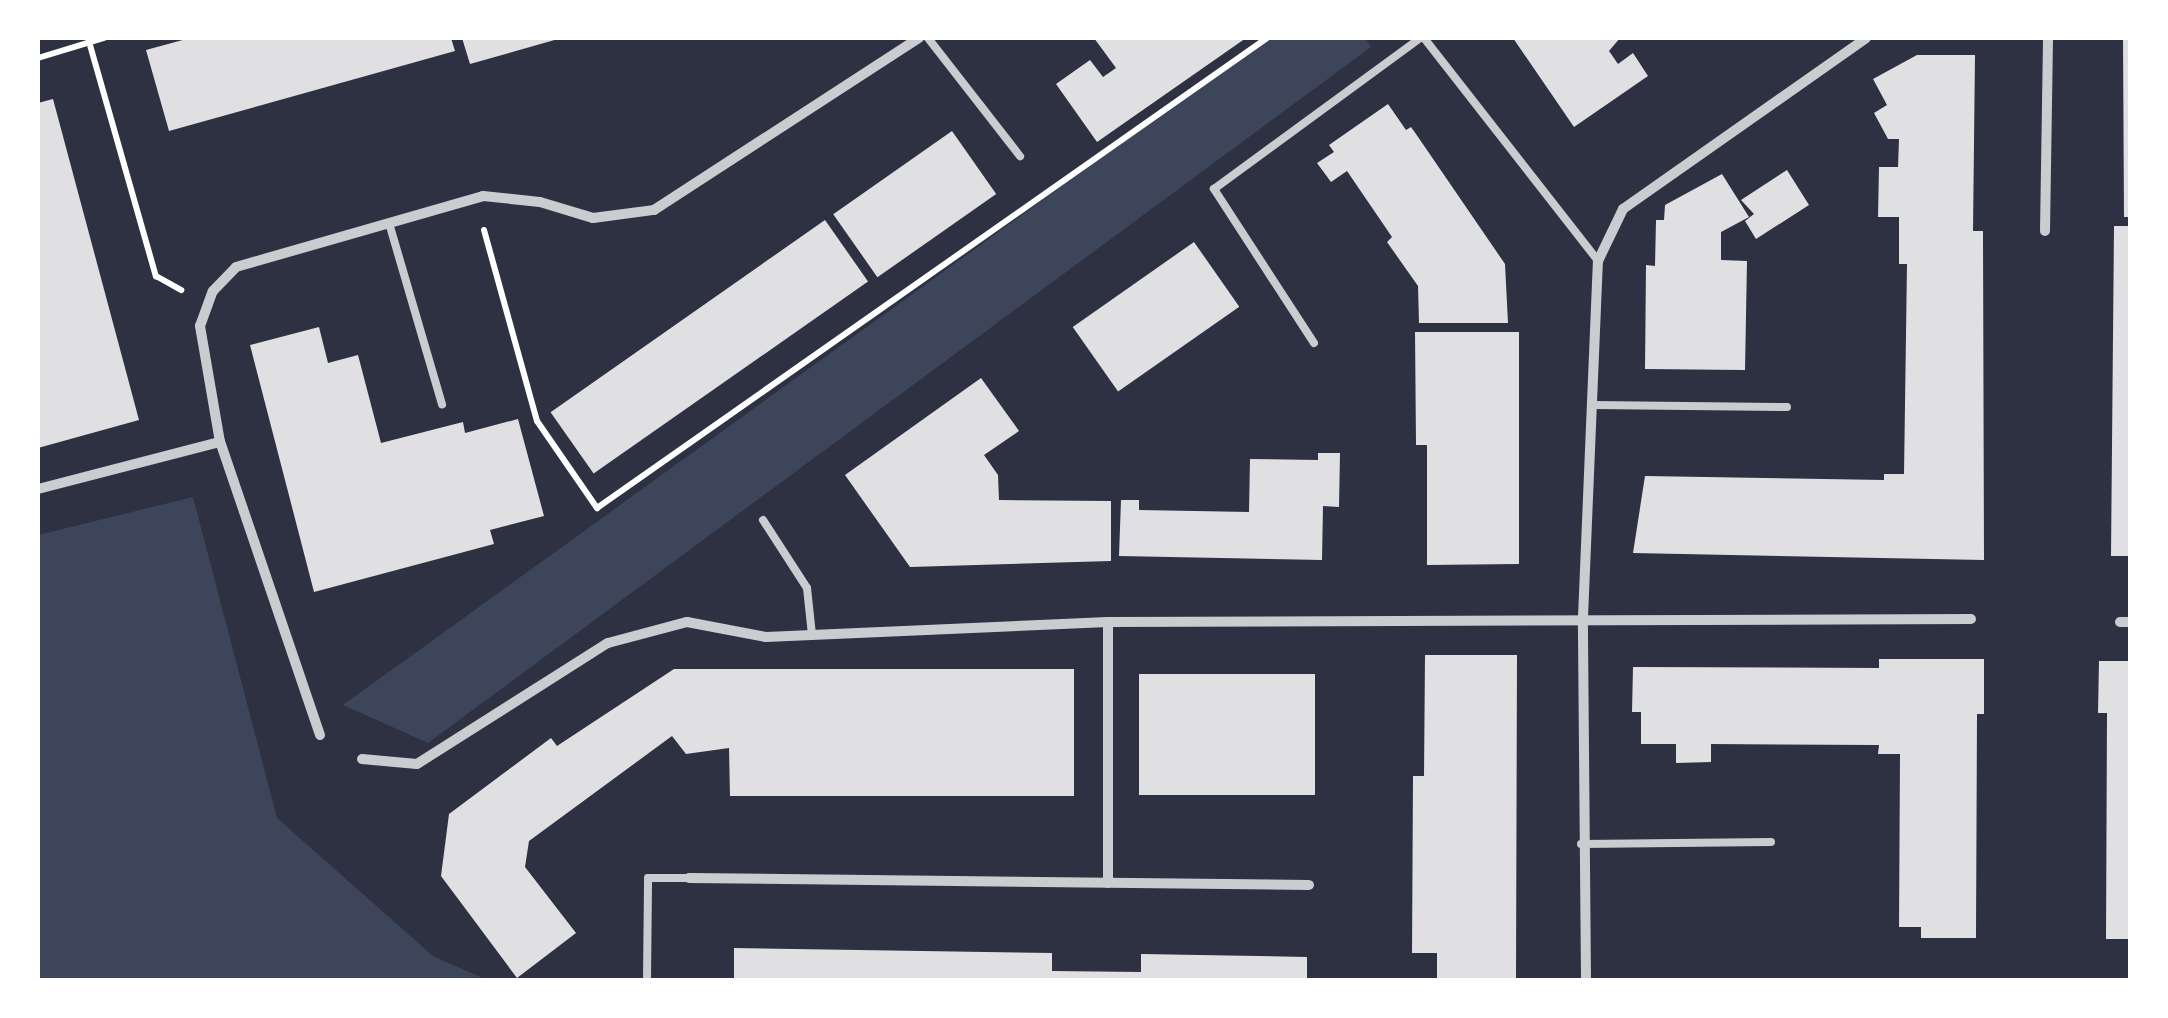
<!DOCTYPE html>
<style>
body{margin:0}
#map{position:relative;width:2168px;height:1018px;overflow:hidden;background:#2d3142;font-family:"Titillium Web",sans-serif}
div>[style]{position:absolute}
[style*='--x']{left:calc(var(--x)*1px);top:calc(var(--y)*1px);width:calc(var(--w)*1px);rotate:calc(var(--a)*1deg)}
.green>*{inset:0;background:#3c4559}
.building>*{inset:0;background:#e0e0e3;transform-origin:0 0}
.path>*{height:6px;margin:-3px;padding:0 3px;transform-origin:3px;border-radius:3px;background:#fff}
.service>*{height:8px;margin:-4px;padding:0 4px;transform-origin:4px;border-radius:4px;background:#caccd0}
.minor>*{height:10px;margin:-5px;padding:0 5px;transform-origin:5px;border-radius:5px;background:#caccd0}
span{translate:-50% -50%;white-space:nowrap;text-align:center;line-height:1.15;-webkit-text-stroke:10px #fff;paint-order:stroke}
.frame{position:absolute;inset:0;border:40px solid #fff;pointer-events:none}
</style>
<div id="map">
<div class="green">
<div style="clip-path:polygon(1267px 38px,1365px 38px,1371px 47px,428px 743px,343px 705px)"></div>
<div style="clip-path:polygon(193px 497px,277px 818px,433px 956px,487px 980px,38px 980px,38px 535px)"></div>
</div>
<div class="building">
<div style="clip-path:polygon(190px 38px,451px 38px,455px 51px,169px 131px,146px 50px)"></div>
<div style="clip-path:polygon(462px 38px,558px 38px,558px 39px,470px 64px)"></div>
<div style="clip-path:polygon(1094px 38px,1246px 38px,1097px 142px,1056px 84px,1090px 60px,1103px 77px,1116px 68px)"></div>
<div style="clip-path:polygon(1513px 38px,1620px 38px,1609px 51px,1618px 64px,1633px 53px,1648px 76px,1574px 127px)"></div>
<div style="clip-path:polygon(2123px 38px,2130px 38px,2130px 217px,2124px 217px)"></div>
<div style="clip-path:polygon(1917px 55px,1975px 55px,1973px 231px,1983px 231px,1984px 560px,1633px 553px,1645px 476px,1884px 480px,1884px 474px,1904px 474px,1907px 264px,1899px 264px,1899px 217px,1878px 217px,1879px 167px,1898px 167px,1899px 139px,1888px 139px,1874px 113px,1887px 105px,1873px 79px)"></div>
<div style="clip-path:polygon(53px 99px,139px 420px,38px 448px,38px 103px)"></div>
<div style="clip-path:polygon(1388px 104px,1406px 130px,1411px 127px,1416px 134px,1505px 264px,1508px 323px,1419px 323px,1418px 286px,1387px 242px,1392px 237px,1347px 171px,1331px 182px,1317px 163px,1334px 152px,1329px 145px)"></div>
<div style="left:952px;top:131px;width:77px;height:145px;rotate:55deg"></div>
<div style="clip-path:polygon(1787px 170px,1809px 205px,1756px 239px,1745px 221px,1754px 214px,1741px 200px)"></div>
<div style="clip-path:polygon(1722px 174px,1749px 217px,1721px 232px,1721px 260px,1747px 261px,1745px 370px,1645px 369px,1646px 265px,1655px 266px,1656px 220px,1664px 220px,1665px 205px)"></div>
<div style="left:825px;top:220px;width:75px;height:335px;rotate:55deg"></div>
<div style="clip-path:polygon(2114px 226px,2130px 226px,2130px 556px,2111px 556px)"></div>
<div style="left:1194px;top:242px;width:79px;height:148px;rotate:55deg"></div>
<div style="clip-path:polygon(319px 327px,328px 363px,358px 355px,381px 443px,463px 422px,465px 433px,518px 419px,544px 516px,490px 530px,494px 544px,314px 592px,250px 345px)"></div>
<div style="clip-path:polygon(1415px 332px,1519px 332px,1519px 564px,1427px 565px,1427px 445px,1416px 445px)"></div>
<div style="clip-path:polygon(981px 378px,1019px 431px,984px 455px,998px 475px,999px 500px,1111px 501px,1111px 561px,910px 567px,845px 475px)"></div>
<div style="clip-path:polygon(1318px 453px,1340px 453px,1339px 507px,1323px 506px,1322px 560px,1119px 556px,1121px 500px,1139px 500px,1139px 510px,1249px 512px,1250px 459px,1318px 460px)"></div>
<div style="clip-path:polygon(1425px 655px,1517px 655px,1516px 980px,1437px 980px,1437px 953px,1412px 953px,1413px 776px,1424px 776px)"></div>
<div style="clip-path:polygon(1879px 659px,1984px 659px,1984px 714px,1977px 714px,1976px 938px,1921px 938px,1921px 927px,1899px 927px,1900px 754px,1878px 754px,1879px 745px,1711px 744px,1711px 762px,1676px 763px,1676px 744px,1641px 744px,1641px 712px,1632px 712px,1633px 667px,1879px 668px)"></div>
<div style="clip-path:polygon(2099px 661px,2130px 661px,2130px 939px,2106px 939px,2107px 713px,2098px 713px)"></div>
<div style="clip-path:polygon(674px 669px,1074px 669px,1074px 796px,730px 796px,729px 748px,686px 754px,672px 736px,529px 841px,525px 867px,576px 933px,517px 978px,441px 876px,449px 814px,551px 738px,557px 746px)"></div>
<div style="left:1315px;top:674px;width:121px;height:176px;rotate:90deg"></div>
<div style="clip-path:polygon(734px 948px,1052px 953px,1052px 971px,1141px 972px,1141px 954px,1307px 957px,1307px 980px,734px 980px)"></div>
</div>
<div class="path">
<div style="--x:88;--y:38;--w:248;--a:74.1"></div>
<div style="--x:156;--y:276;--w:29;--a:29"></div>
<div style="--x:38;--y:58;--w:69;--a:-16.9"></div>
<div style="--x:484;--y:230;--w:198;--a:74.5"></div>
<div style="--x:537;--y:421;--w:106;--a:55.4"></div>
<div style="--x:597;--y:508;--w:818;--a:-35.05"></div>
</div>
<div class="service">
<div style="--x:928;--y:38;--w:150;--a:52.1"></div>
<div style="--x:1424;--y:38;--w:283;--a:52"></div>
<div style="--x:389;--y:223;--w:189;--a:73.7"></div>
<div style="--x:1314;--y:343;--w:184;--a:-123"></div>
<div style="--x:1214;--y:189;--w:255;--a:-36.2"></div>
<div style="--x:1593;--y:405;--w:194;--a:0.6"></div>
<div style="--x:763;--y:520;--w:81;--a:57.1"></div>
<div style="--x:807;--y:588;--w:47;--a:83.9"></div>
<div style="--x:1581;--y:844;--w:190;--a:-0.6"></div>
<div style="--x:647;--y:980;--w:102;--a:-89.4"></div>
<div style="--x:648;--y:878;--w:41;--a:0"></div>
</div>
<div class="minor">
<div style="--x:2045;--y:231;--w:193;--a:-89.1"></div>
<div style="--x:38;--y:489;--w:188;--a:-14.5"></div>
<div style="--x:1108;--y:622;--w:261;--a:90"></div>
<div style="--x:2120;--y:622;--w:10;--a:0"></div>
<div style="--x:320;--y:735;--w:310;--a:-108.8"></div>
<div style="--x:220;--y:442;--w:118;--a:-99.8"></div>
<div style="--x:200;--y:326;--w:37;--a:-70"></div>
<div style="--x:213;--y:291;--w:33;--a:-46"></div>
<div style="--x:236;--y:267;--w:257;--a:-16"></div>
<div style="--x:483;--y:196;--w:57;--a:6"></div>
<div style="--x:540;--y:202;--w:55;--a:16.8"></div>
<div style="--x:593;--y:218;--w:62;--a:-7.5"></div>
<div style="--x:654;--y:210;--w:316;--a:-33"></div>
<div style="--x:362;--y:759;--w:55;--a:5.2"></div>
<div style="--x:417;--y:764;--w:226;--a:-32.4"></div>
<div style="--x:608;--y:643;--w:82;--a:-14.9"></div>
<div style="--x:687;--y:622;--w:80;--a:10.8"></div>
<div style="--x:766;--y:637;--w:342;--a:-2.5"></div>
<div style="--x:1108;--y:622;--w:863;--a:-0.2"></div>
<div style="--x:689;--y:878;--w:620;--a:0.65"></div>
<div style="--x:1586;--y:980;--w:363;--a:-90.5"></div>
<div style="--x:1583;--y:617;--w:356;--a:-87.6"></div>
<div style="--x:1598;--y:261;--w:58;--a:-64.3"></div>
<div style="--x:1623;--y:209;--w:297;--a:-35.1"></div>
</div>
<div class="frame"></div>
</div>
